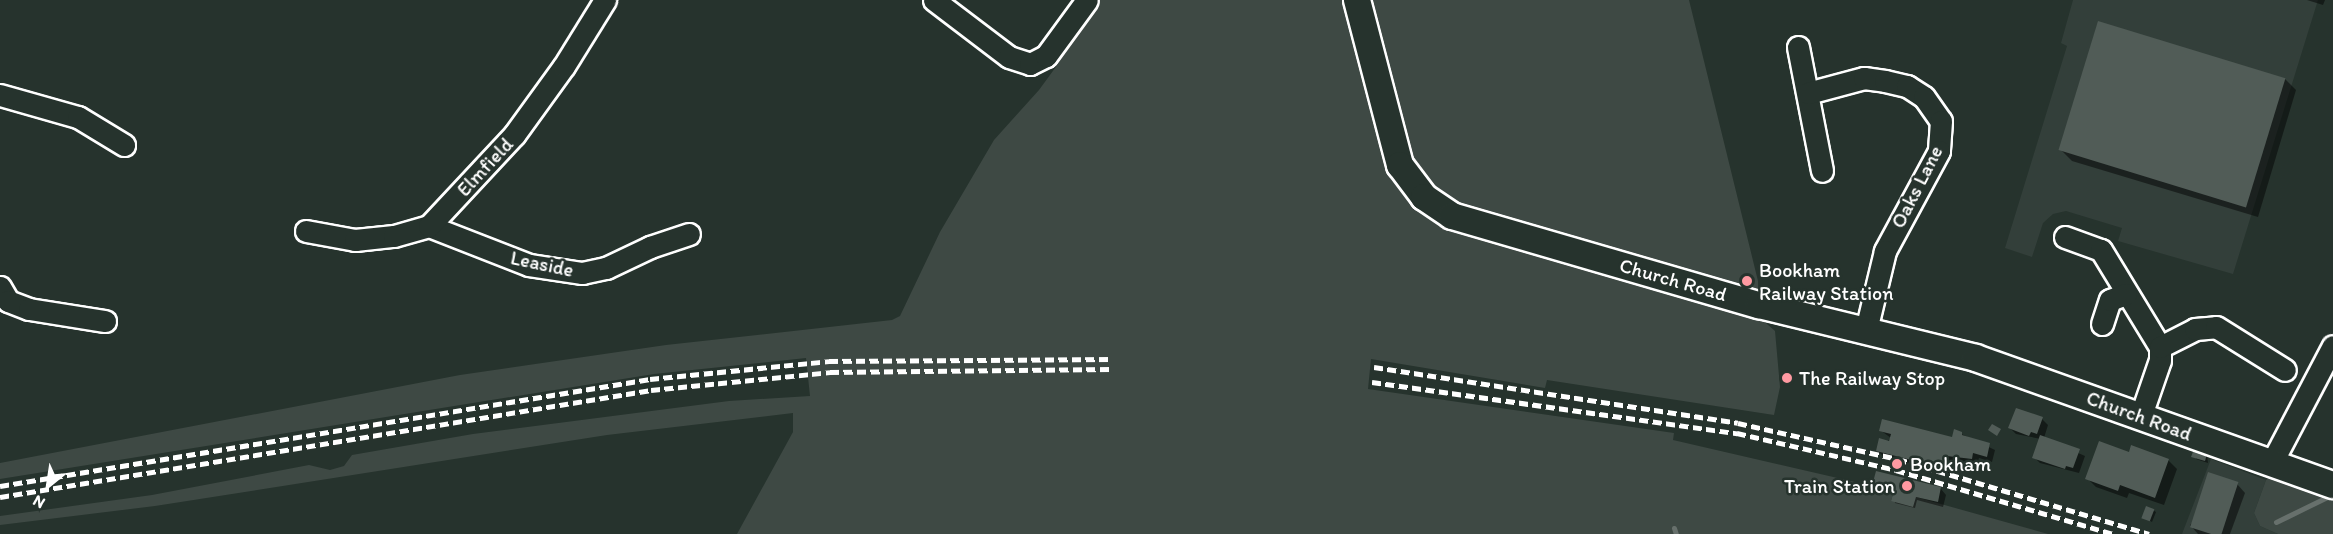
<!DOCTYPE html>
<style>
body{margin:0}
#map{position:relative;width:2333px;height:534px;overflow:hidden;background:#26332d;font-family:Itim,sans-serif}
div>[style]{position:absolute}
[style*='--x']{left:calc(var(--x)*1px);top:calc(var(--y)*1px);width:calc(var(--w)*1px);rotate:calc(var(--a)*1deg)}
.built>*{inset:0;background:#333f3a}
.green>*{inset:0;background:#3e4944}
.shadow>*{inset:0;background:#0007}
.stream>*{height:5px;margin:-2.5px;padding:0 2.5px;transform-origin:2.5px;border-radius:2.5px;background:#67706c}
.building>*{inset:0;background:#515c57;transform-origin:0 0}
.roads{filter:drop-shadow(2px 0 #fff) drop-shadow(-2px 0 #fff) drop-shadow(0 2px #fff) drop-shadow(0 -2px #fff)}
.minor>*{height:21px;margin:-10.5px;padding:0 10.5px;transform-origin:10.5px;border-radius:10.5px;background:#26332d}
.tertiary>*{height:26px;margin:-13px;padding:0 13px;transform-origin:13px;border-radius:13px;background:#26332d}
.rail>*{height:4.5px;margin-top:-2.25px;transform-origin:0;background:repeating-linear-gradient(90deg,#fff 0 9px,transparent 0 13.5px)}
.dots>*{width:16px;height:16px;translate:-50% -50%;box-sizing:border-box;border:3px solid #26332d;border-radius:50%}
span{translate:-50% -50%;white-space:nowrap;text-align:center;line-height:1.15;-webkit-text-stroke:5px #26332d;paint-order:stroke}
.street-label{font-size:20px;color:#fff}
.poi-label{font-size:20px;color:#fff}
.left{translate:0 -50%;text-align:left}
.right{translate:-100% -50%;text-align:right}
.north{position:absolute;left:18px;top:456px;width:60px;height:60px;-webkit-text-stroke:4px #26332d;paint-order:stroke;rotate:210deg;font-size:16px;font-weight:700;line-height:24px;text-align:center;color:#fff}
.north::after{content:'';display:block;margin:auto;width:21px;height:27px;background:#fff;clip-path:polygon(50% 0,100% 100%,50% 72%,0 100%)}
</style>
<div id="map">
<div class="built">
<div style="clip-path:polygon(2073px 0,2318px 0,2233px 274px,2118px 241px,2122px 228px,2066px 211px,2053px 214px,2043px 223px,2032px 257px,2005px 248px,2067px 46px,2061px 43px)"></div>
<div style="clip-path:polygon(2211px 459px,2266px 480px,2254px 513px,2260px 526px,2278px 534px,2182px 534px)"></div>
</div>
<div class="green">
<div style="clip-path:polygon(1097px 0,1689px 0,1758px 281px,1759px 317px,1775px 331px,1780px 387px,1774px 415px,1547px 380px,1545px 388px,1371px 359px,1368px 389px,1674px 433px,1673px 440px,1894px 491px,1891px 501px,1916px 497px,2048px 534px,737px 534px,793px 432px,793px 413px,607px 435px,155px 506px,0 525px,0 516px,152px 495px,309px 465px,330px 470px,344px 466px,352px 455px,473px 434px,729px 401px,810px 396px,806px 358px,654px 374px,0 479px,0 463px,460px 375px,666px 345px,892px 320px,900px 316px,940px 232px,994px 140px,1039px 90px,1058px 64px,1059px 52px)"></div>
<div style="clip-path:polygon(2271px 476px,2333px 498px,2333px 534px,2278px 534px,2260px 526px,2254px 513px,2266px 480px)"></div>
</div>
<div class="shadow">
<div style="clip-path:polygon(2307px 0,2325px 0,2323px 5px)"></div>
<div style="clip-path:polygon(2285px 79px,2296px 90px,2258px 217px,2072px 161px,2061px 150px)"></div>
<div style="clip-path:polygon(2042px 419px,2048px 425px,2044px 438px,2085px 456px,2079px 473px,2040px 463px,2034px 457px,2041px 439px,2016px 434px,2010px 428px)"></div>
<div style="clip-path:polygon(1880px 430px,1953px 439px,1955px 431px,1995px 450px,1992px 462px,1979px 458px,1977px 464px,1952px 461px,1949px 473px,1883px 456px,1878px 451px,1891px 438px)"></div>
<div style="clip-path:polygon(2195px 451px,2207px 455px,2208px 463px,2196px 459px)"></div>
<div style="clip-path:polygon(2168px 460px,2177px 469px,2164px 505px,2129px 493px,2127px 498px,2096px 487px,2087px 478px)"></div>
<div style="clip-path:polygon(2237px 484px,2245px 493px,2230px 534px,2198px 534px,2190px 525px)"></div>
<div style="clip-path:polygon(1874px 485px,1941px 489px,1946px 495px,1943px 507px,1917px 500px,1915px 508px,1895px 503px,1894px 495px)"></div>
<div style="clip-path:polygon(2153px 510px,2156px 512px,2152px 522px,2144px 517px)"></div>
</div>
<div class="stream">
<div style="--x:2276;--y:522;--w:57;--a:-26.1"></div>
<div style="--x:1674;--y:528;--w:6;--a:72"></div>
</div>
<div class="building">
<div style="left:2098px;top:21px;width:196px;height:135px;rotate:17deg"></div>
<div style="clip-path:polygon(2016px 408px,2043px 417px,2037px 434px,2031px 432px,2029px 436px,2008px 428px)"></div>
<div style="clip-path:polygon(1882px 419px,1952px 437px,1954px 429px,1962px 432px,1962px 435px,1990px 443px,1987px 457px,1973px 453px,1972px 459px,1947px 456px,1943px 468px,1876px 451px,1879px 438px,1889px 441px,1891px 434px,1879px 431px)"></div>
<div style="clip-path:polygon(1992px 424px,2001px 429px,1997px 436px,1988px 430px)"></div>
<div style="clip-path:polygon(2040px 435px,2080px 449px,2073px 468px,2066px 466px,2065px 469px,2032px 458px)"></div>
<div style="clip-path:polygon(2099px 441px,2129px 452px,2131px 445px,2169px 459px,2155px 498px,2120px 485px,2118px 491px,2085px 479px)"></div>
<div style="clip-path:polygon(2194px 449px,2207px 454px,2205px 461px,2191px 457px)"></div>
<div style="clip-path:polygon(1876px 471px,1941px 487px,1938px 502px,1916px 497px,1913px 507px,1891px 501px,1894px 491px,1872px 486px)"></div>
<div style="left:2208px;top:472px;width:32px;height:58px;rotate:18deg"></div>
<div style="left:2146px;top:506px;width:9px;height:13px;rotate:21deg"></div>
</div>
<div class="roads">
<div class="minor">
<div style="--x:934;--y:0;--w:94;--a:37.2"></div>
<div style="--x:1009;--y:57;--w:22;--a:18"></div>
<div style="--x:1030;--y:64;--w:18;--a:-27"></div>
<div style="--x:1046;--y:56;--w:69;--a:-53.8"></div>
<div style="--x:1798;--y:47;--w:126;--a:79"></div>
<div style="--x:1808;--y:93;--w:58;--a:-15"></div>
<div style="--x:1864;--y:78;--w:21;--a:8"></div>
<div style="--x:1885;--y:81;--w:23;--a:13"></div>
<div style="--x:1907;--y:86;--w:20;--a:33"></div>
<div style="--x:1924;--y:97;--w:29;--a:55"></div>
<div style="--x:1941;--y:121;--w:30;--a:94"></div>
<div style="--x:1939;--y:151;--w:114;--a:118.4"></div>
<div style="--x:1885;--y:251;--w:81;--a:103.5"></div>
<div style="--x:0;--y:95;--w:81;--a:15.8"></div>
<div style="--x:78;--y:117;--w:54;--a:31.3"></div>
<div style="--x:429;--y:226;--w:107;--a:21.3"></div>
<div style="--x:529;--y:265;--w:54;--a:8.6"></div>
<div style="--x:582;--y:273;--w:25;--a:-12"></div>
<div style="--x:606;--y:268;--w:49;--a:-25.5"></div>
<div style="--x:650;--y:247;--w:41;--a:-18.4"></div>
<div style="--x:306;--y:231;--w:50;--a:10.4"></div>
<div style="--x:355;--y:240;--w:39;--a:-6"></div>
<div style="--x:394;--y:236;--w:36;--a:-16"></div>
<div style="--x:429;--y:226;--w:125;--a:-47"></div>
<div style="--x:514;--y:135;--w:85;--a:-54.1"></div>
<div style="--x:564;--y:66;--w:78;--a:-58.2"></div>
<div style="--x:2065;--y:237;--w:38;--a:20"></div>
<div style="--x:2101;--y:250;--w:114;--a:58.7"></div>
<div style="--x:2160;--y:347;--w:13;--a:90"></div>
<div style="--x:2160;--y:360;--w:61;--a:109"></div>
<div style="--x:0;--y:287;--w:16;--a:60"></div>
<div style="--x:8;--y:301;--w:22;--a:21"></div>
<div style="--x:29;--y:309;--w:77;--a:9"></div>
<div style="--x:2102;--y:324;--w:25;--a:-72"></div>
<div style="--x:2110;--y:300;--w:17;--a:-21"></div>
<div style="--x:2160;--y:347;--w:39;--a:-27"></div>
<div style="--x:2195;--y:329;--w:21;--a:-5"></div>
<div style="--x:2216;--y:327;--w:81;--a:31.9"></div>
<div style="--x:2271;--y:464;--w:133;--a:-62.3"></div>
</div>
<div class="tertiary">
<div style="--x:1357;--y:0;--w:171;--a:75.4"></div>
<div style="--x:1400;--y:165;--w:40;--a:53"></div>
<div style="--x:1424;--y:197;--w:34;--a:34"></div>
<div style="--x:1452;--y:216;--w:320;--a:16.2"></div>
<div style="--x:1759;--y:305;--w:223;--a:13.7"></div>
<div style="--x:1976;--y:358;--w:379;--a:19.6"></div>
</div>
</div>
<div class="rail">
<div style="--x:1374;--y:367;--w:368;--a:8.7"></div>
<div style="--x:1738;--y:423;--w:164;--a:12.7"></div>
<div style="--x:1898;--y:459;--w:262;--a:16.6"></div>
<div style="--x:1372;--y:382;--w:369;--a:8"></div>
<div style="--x:1737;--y:433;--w:163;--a:13.1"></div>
<div style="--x:1896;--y:470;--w:227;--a:16.4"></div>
<div style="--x:0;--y:486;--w:659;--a:-9.35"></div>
<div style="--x:650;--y:379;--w:180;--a:-5.7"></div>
<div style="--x:829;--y:361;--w:283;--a:-0.4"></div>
<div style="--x:0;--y:497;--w:660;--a:-9.33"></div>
<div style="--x:651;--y:390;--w:180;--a:-5.7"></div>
<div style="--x:830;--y:372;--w:282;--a:-0.6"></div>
</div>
<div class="dots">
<div style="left:1747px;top:281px;background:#ff9aa2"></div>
<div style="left:1787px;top:378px;background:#ff9aa2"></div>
<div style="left:1897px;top:464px;background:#ff9aa2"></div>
<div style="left:1907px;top:486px;background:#ff9aa2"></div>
</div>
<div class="street-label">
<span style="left:485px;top:167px;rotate:-47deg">Elmfield</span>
<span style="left:1917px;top:187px;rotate:-63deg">Oaks Lane</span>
<span style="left:542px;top:264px;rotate:12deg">Leaside</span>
<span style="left:1673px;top:280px;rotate:16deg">Church Road</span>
<span style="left:2139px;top:416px;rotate:20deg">Church Road</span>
</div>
<div class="poi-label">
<span class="left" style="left:1759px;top:282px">Bookham<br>Railway Station</span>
<span class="left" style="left:1799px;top:378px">The Railway Stop</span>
<span class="left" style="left:1910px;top:464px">Bookham</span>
<span class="right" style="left:1895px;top:486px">Train Station</span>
</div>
<div class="north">N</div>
</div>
